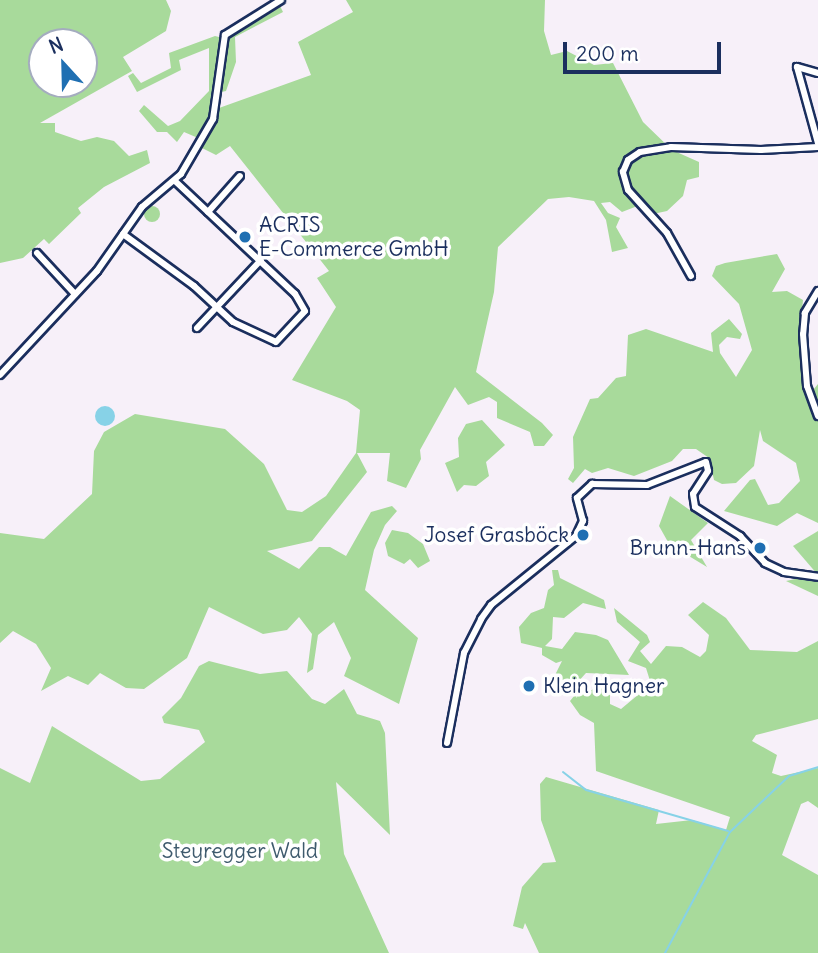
<!DOCTYPE html>
<meta charset="utf-8">
<style>
body{margin:0}
#map{position:relative;width:818px;height:953px;overflow:hidden;background:#f7f0f9;font-family:Delius,sans-serif}
div>[style]{position:absolute}
[style*='--x']{left:calc(var(--x)*1px);top:calc(var(--y)*1px);width:calc(var(--w)*1px);rotate:calc(var(--a)*1deg)}
.green>*{inset:0;background:#a8da9b}
.round{border-radius:50%}
.water>*{inset:0;background:#87d2e7}
.stream>*{height:2px;margin:-1px;padding:0 1px;transform-origin:1px;border-radius:1px;background:#87d2e7}
.roads{filter:drop-shadow(2px 0 #1b2f5e) drop-shadow(-2px 0 #1b2f5e) drop-shadow(0 2px #1b2f5e) drop-shadow(0 -2px #1b2f5e)}
.minor>*{height:6px;margin:-3px;padding:0 3px;transform-origin:3px;border-radius:3px;background:#fff}
.dots>*{width:19px;height:19px;translate:-50% -50%;box-sizing:border-box;border:4px solid #fff;border-radius:50%}
span{translate:-50% -50%;white-space:nowrap;text-align:center;line-height:1.15;-webkit-text-stroke:7px #fff;paint-order:stroke}
.poi-label{font-size:21px;color:#1b2f5e}
.left{translate:0 -50%;text-align:left}
.right{translate:-100% -50%;text-align:right}
.park-label{font-size:21px;color:#3e5a6d}
.north{position:absolute;left:28px;top:28px;width:70px;height:70px;box-sizing:border-box;background:#fff;border:2px solid #a4acbf;border-radius:50%;rotate:338deg;font-size:19px;font-weight:700;line-height:28px;text-align:center;color:#1b2f5e}
.north::after{content:'';display:block;margin:auto;width:24px;height:32px;background:#1f6fb2;clip-path:polygon(50% 0,100% 100%,50% 72%,0 100%)}
.scale{position:absolute;left:563px;top:42px;width:158px;height:32px;box-sizing:border-box;border:4px solid #1b2f5e;border-top:0;padding-left:9px;font-size:21px;line-height:24px;white-space:nowrap;color:#1b2f5e;-webkit-text-stroke:5px #fff;paint-order:stroke}
</style>
<div id="map">
<div class="green">
<div style="clip-path:polygon(evenodd,0 0,166px 0,171px 11px,166px 31px,123px 57px,132px 71px,40px 123px,55px 123px,55px 132px,81px 141px,97px 137px,114px 141px,129px 156px,147px 150px,150px 163px,104px 187px,78px 208px,81px 213px,49px 244px,44px 239px,23px 258px,0 263px,0 0,42px 42px,84px 42px,84px 84px,42px 84px,42px 42px)"></div>
<div style="clip-path:polygon(346px 0,545px 0,544px 31px,551px 55px,567px 51px,594px 65px,613px 63px,643px 122px,672px 150px,699px 162px,699px 177px,687px 180px,683px 196px,667px 211px,653px 214px,640px 205px,622px 212px,610px 202px,601px 203px,608px 213px,620px 218px,616px 227px,628px 248px,612px 252px,606px 220px,594px 201px,569px 197px,548px 199px,498px 247px,494px 292px,476px 372px,542px 423px,553px 435px,544px 446px,534px 446px,530px 432px,497px 418px,497px 402px,489px 397px,468px 405px,455px 387px,420px 450px,421px 459px,406px 488px,387px 481px,390px 453px,357px 453px,367px 472px,312px 541px,267px 551px,299px 569px,319px 547px,330px 547px,346px 556px,371px 512px,392px 506px,397px 511px,385px 525px,374px 550px,365px 590px,418px 638px,399px 704px,344px 676px,351px 658px,334px 622px,318px 635px,313px 669px,307px 673px,312px 634px,299px 617px,287px 630px,263px 634px,209px 607px,187px 658px,144px 689px,126px 688px,100px 673px,88px 685px,68px 676px,41px 691px,51px 668px,36px 644px,13px 631px,0 643px,0 533px,44px 539px,92px 494px,94px 451px,104px 432px,135px 414px,225px 429px,264px 464px,287px 510px,302px 512px,326px 496px,356px 453px,360px 410px,347px 401px,292px 380px,336px 307px,317px 278px,329px 271px,230px 146px,216px 155px,200px 147px,219px 108px,311px 75px,298px 42px,353px 12px)"></div>
<div style="clip-path:polygon(279px 4px,283px 12px,235px 37px,236px 62px,226px 91px,217px 93px,212px 115px,198px 138px,184px 132px,177px 142px,167px 132px,157px 132px,139px 111px,144px 105px,168px 126px,180px 121px,209px 91px,209px 48px,179px 60px,181px 70px,137px 92px,128px 76px,133px 73px,141px 83px,171px 68px,169px 53px,215px 36px,227px 39px,232px 30px)"></div>
<div class="round" style="left:144px;top:206px;width:16px;height:16px"></div>
<div style="clip-path:polygon(777px 254px,785px 269px,772px 292px,787px 291px,803px 300px,800px 329px,809px 395px,818px 384px,818px 523px,797px 513px,777px 526px,724px 511px,750px 480px,755px 479px,768px 505px,779px 503px,800px 481px,796px 463px,763px 441px,760px 430px,754px 466px,736px 483px,722px 484px,714px 480px,709px 458px,696px 449px,683px 449px,672px 461px,634px 476px,608px 468px,592px 473px,585px 469px,573px 483px,568px 479px,574px 468px,573px 437px,590px 399px,598px 398px,616px 378px,626px 376px,628px 335px,646px 329px,713px 352px,711px 333px,729px 319px,742px 334px,740px 339px,727px 337px,719px 345px,720px 353px,736px 377px,752px 350px,739px 304px,712px 276px,716px 266px,725px 263px)"></div>
<div style="clip-path:polygon(482px 420px,505px 445px,486px 462px,489px 476px,476px 486px,464px 485px,457px 492px,445px 463px,459px 457px,458px 438px,466px 424px)"></div>
<div style="clip-path:polygon(670px 496px,708px 523px,691px 540px,707px 567px,674px 547px,668px 556px,662px 549px,668px 542px,659px 526px)"></div>
<div style="clip-path:polygon(392px 530px,408px 533px,423px 544px,430px 561px,418px 568px,410px 559px,404px 564px,388px 556px,385px 543px)"></div>
<div style="clip-path:polygon(818px 531px,818px 575px,793px 546px)"></div>
<div style="clip-path:polygon(552px 570px,558px 570px,560px 578px,604px 600px,606px 609px,583px 603px,564px 618px,553px 617px,552px 639px,545px 646px,562px 649px,575px 632px,596px 635px,608px 640px,629px 675px,586px 673px,576px 684px,564px 683px,556px 673px,562px 661px,556px 663px,542px 655px,542px 648px,521px 643px,519px 627px,531px 613px,544px 608px,548px 590px,554px 585px)"></div>
<div style="clip-path:polygon(818px 578px,818px 596px,786px 581px,800px 578px)"></div>
<div style="clip-path:polygon(703px 602px,726px 618px,750px 650px,797px 652px,818px 641px,818px 719px,756px 735px,752px 741px,777px 755px,772px 773px,781px 776px,818px 768px,818px 808px,808px 801px,801px 804px,782px 855px,818px 875px,818px 953px,539px 953px,525px 923px,523px 929px,513px 926px,522px 887px,543px 863px,556px 862px,541px 820px,540px 784px,546px 777px,659px 810px,656px 824px,692px 820px,726px 830px,730px 817px,596px 771px,594px 723px,580px 715px,570px 701px,579px 690px,592px 690px,602px 679px,610px 685px,610px 704px,621px 709px,651px 684px,646px 668px,628px 661px,640px 642px,617px 622px,614px 608px,647px 635px,650px 642px,640px 651px,651px 664px,666px 646px,682px 647px,700px 657px,706px 651px,709px 635px,688px 615px)"></div>
<div style="clip-path:polygon(209px 661px,260px 674px,287px 671px,312px 699px,325px 704px,344px 689px,357px 714px,380px 721px,385px 733px,390px 835px,336px 782px,344px 854px,389px 953px,0 953px,0 768px,30px 783px,52px 726px,141px 781px,160px 779px,205px 742px,199px 730px,164px 723px,162px 717px,181px 698px,199px 666px)"></div>
</div>
<div class="water">
<div class="round" style="left:95px;top:406px;width:20px;height:20px"></div>
</div>
<div class="stream">
<div style="--x:563;--y:772;--w:29;--a:38"></div>
<div style="--x:586;--y:790;--w:148;--a:16.1"></div>
<div style="--x:665;--y:953;--w:137;--a:-61.8"></div>
<div style="--x:730;--y:832;--w:81;--a:-43.5"></div>
<div style="--x:789;--y:776;--w:30;--a:-17"></div>
</div>
<div class="roads">
<div class="minor">
<div style="--x:818;--y:73;--w:22;--a:-164"></div>
<div style="--x:797;--y:67;--w:79;--a:74.6"></div>
<div style="--x:208;--y:212;--w:48;--a:-48.4"></div>
<div style="--x:123;--y:234;--w:88;--a:36.2"></div>
<div style="--x:194;--y:286;--w:53;--a:42.7"></div>
<div style="--x:233;--y:322;--w:47;--a:24.9"></div>
<div style="--x:276;--y:342;--w:42;--a:-46.9"></div>
<div style="--x:305;--y:311;--w:20;--a:-120"></div>
<div style="--x:295;--y:294;--w:165;--a:-136.7"></div>
<div style="--x:37;--y:253;--w:56;--a:47.2"></div>
<div style="--x:691;--y:276;--w:49;--a:-119.2"></div>
<div style="--x:667;--y:233;--w:58;--a:-132.2"></div>
<div style="--x:628;--y:190;--w:19;--a:-106"></div>
<div style="--x:623;--y:172;--w:13;--a:-67"></div>
<div style="--x:628;--y:160;--w:14;--a:-34"></div>
<div style="--x:640;--y:152;--w:31;--a:-9"></div>
<div style="--x:671;--y:147;--w:90;--a:1.9"></div>
<div style="--x:761;--y:150;--w:57;--a:-3"></div>
<div style="--x:818;--y:291;--w:26;--a:121"></div>
<div style="--x:805;--y:313;--w:21;--a:95"></div>
<div style="--x:803;--y:334;--w:52;--a:85.6"></div>
<div style="--x:807;--y:386;--w:32;--a:70"></div>
<div style="--x:197;--y:328;--w:93;--a:-46.7"></div>
<div style="--x:0;--y:375;--w:142;--a:-47"></div>
<div style="--x:97;--y:271;--w:78;--a:-54.9"></div>
<div style="--x:142;--y:207;--w:51;--a:-40.2"></div>
<div style="--x:181;--y:174;--w:64;--a:-59.8"></div>
<div style="--x:213;--y:119;--w:85;--a:-81.9"></div>
<div style="--x:225;--y:35;--w:66;--a:-32"></div>
<div style="--x:447;--y:743;--w:92;--a:-79.3"></div>
<div style="--x:464;--y:653;--w:38;--a:-63"></div>
<div style="--x:481;--y:619;--w:17;--a:-54"></div>
<div style="--x:491;--y:605;--w:109;--a:-39.1"></div>
<div style="--x:576;--y:536;--w:17;--a:-65"></div>
<div style="--x:583;--y:521;--w:24;--a:-105"></div>
<div style="--x:577;--y:498;--w:21;--a:-43"></div>
<div style="--x:592;--y:484;--w:55;--a:1"></div>
<div style="--x:647;--y:485;--w:63;--a:-21.3"></div>
<div style="--x:706;--y:462;--w:9;--a:77"></div>
<div style="--x:708;--y:471;--w:27;--a:123"></div>
<div style="--x:693;--y:494;--w:13;--a:81"></div>
<div style="--x:695;--y:507;--w:54;--a:32.8"></div>
<div style="--x:740;--y:536;--w:37;--a:47"></div>
<div style="--x:765;--y:563;--w:21;--a:25"></div>
<div style="--x:784;--y:572;--w:34;--a:8"></div>
</div>
</div>
<div class="dots">
<div style="left:245px;top:237px;background:#1f6fb2"></div>
<div style="left:583px;top:535px;background:#1f6fb2"></div>
<div style="left:760px;top:548px;background:#1f6fb2"></div>
<div style="left:529px;top:686px;background:#1f6fb2"></div>
</div>
<div class="poi-label">
<span class="left" style="left:259px;top:237px">ACRIS<br>E-Commerce GmbH</span>
<span class="right" style="left:569px;top:535px">Josef Grasböck</span>
<span class="right" style="left:746px;top:548px">Brunn-Hans</span>
<span class="left" style="left:543px;top:686px">Klein Hagner</span>
</div>
<div class="park-label">
<span style="left:240px;top:851px">Steyregger Wald</span>
</div>
<div class="north">N</div>
<div class="scale">200 m</div>
</div>
